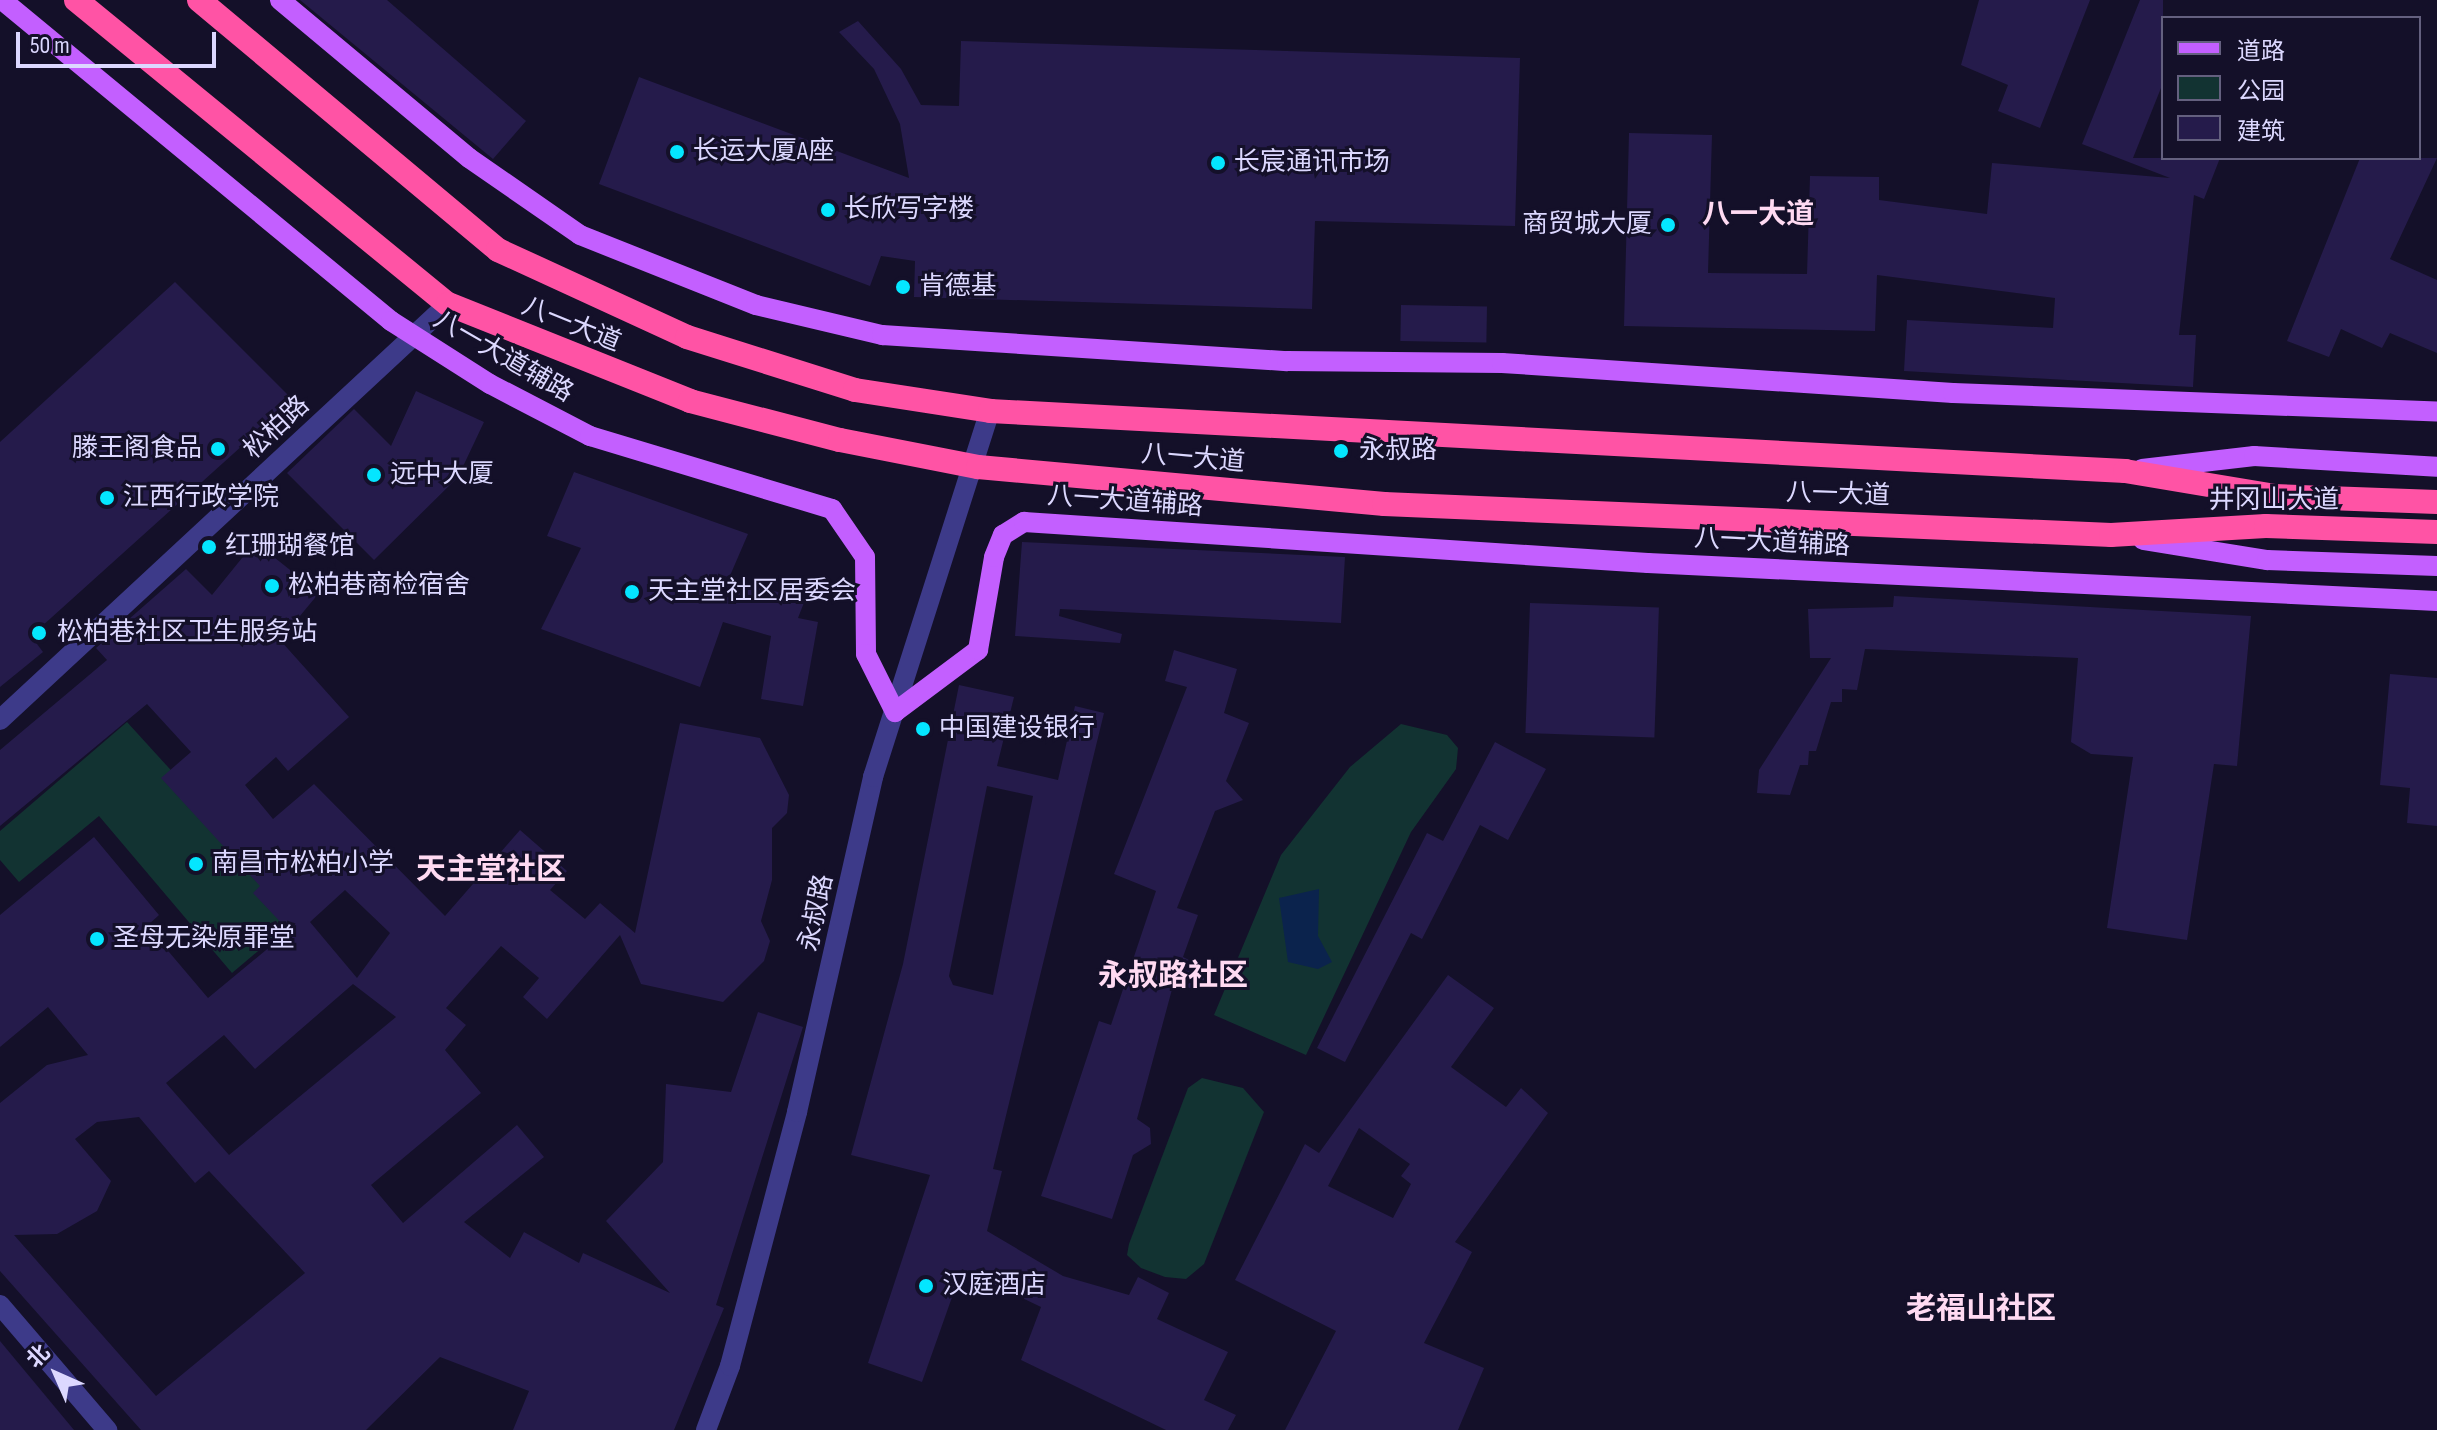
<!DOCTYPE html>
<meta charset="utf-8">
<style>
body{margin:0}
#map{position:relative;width:2437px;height:1430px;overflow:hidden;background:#141029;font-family:"Sofia Sans Condensed","Noto Sans SC",sans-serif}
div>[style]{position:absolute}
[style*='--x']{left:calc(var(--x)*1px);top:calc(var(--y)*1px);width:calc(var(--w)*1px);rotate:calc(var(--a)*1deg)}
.green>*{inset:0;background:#123332}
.water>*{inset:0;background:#0b234d}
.building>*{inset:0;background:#251b4b;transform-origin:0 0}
.minor>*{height:20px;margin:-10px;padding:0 10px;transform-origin:10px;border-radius:10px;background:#3d3a89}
.major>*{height:20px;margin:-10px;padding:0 10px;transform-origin:10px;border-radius:10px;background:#c35fff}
.highway>*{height:24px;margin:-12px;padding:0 12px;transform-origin:12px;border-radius:12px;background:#ff53a5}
.dots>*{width:22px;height:22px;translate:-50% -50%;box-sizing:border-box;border:4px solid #141029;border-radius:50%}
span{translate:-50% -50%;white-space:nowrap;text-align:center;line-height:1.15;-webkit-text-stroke:6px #141029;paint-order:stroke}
.poi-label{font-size:26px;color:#dcd8ff}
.left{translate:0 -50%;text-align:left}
.right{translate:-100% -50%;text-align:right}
.street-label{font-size:26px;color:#dcd8ff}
.neighbourhood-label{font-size:28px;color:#ffdaf2;font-weight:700}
.quarter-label{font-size:30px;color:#ffdaf2;font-weight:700}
.legend{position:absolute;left:2161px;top:16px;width:260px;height:144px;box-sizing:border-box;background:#141029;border:2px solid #64607f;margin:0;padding:10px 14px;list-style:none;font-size:24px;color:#dcd8ff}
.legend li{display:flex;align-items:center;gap:16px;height:40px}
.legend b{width:40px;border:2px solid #64607f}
.north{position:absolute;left:16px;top:1334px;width:80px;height:80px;-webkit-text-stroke:6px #141029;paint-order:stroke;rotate:315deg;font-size:22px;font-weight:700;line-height:32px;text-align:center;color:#dcd8ff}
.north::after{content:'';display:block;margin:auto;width:28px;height:36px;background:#dcd8ff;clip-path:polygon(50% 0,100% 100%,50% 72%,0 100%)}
.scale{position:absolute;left:16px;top:32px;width:200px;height:36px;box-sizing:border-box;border:4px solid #dcd8ff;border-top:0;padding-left:10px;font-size:24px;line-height:28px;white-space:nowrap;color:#dcd8ff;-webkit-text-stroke:6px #141029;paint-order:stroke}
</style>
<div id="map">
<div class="green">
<div style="clip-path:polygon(127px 722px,302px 914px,232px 973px,99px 816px,19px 882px,0 860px,0 831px)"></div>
<div style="clip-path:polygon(1401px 724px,1447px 735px,1458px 748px,1456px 769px,1411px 832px,1306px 1055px,1214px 1015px,1281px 855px,1350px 767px)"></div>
<div style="clip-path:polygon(1202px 1078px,1243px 1088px,1264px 1112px,1204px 1264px,1186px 1279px,1165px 1277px,1141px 1268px,1127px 1255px,1129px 1244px,1188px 1088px)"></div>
</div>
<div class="water">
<div style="clip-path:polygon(1319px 889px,1318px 936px,1332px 962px,1318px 969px,1288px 962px,1279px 898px)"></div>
</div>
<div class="building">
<div style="clip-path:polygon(300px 0,387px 0,526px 121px,493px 159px)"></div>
<div style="clip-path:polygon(1979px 0,2090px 0,2040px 128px,1998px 111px,2008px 85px,1961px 65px)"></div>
<div style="clip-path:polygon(2140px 0,2163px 0,2163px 83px,2133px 158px,2220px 158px,2204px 199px,2194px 195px,2179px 335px,2196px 335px,2193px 387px,1904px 371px,1907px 320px,2053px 328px,2055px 298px,1877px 275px,1875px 331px,1624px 326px,1629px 133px,1712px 135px,1708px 273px,1807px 274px,1810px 176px,1879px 177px,1879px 200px,1987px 214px,1992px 163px,2170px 178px,2082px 144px)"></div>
<div style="clip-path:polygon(858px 21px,901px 69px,921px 105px,959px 106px,961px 41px,1520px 58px,1515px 226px,1315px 221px,1312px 309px,914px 297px,915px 261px,881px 256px,870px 286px,599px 184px,639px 77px,909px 178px,900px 124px,874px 69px,839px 32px)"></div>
<div style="clip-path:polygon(2360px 158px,2437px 158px,2390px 259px,2437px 280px,2437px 353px,2390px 333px,2382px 348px,2341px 329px,2329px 357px,2287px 341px)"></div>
<div style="clip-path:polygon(175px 282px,293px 400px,31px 636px,43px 652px,0 687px,0 442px)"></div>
<div style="left:1401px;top:305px;width:86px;height:36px;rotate:1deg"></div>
<div style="clip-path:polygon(416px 391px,484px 422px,458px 477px,374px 560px,287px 473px,354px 409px,391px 446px)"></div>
<div style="clip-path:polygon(574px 472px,748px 534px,729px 578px,805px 600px,798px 618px,818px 622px,803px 706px,761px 699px,771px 636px,723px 622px,700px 687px,541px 629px,581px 548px,547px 536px)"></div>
<div style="clip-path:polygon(evenodd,255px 542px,319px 593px,280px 640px,349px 717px,288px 771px,276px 757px,245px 785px,273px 819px,314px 784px,445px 916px,520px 830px,567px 871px,550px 890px,585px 919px,600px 903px,635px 933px,680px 723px,760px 738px,789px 795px,787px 813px,772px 828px,772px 880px,761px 921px,770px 941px,764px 961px,723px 1002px,641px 984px,620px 935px,547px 1019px,523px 997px,539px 978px,501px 946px,446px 1008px,466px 1025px,445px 1050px,481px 1093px,371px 1185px,403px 1223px,517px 1125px,544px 1157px,464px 1222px,510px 1258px,524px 1232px,579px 1263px,583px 1253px,670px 1293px,606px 1221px,663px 1162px,666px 1084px,731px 1092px,758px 1012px,803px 1027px,716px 1305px,724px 1308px,674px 1430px,513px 1430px,529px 1391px,440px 1357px,366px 1430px,141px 1430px,0 1271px,0 1103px,47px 1065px,88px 1055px,48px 1007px,0 1047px,0 915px,94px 837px,159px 915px,147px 926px,208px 998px,289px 931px,253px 893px,260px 886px,161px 778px,191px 752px,147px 704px,0 826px,0 750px,107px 660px,96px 648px,186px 569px,212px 595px,255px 542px,345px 890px,390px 933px,357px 978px,310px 922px,345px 890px,255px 542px,353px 984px,396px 1017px,229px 1155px,166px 1083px,224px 1035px,255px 1069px,353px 984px,255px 542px,139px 1117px,195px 1183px,209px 1171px,305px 1273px,156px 1396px,14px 1235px,57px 1234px,97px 1211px,111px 1181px,75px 1139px,97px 1122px,139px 1117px)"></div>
<div style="clip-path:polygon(1022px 542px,1345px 557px,1341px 623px,1060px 609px,1059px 616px,1122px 634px,1120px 643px,1015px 636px)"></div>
<div style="clip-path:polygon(1894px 596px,2251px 616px,2237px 766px,2214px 764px,2187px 940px,2107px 928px,2133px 757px,2091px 754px,2071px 742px,2078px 658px,1865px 649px,1857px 690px,1842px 689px,1842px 702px,1831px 702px,1816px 751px,1809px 751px,1808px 765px,1800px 765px,1790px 795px,1757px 793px,1759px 770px,1831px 658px,1810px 658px,1808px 609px,1893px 607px)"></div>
<div style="left:1530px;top:603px;width:129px;height:130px;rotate:2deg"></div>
<div style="clip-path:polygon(1174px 650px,1237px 669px,1224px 713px,1249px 723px,1226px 781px,1243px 800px,1215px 811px,1177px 908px,1198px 915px,1183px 957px,1207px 969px,1206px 981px,1195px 990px,1174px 982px,1137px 1119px,1150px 1128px,1151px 1144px,1133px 1155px,1112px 1219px,1041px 1196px,1099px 1021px,1111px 1025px,1156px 891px,1114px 874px,1187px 687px,1165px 681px)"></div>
<div style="clip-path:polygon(2390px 674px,2437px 678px,2437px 826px,2407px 823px,2410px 788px,2380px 785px)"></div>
<div style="clip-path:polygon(evenodd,959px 685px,1014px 697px,997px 766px,1058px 780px,1075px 706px,1104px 713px,993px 1169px,1002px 1171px,987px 1231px,1063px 1276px,1129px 1295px,1138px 1277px,1169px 1293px,1157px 1319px,1228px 1352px,1204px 1400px,1236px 1415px,1228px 1430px,1166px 1430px,1021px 1360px,1041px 1307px,962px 1269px,922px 1382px,868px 1363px,930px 1175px,851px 1155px,903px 964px,959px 685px,987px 786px,1033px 796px,993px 995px,953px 985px,949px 976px,987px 786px)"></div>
<div style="clip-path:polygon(1495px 742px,1546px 769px,1508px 840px,1480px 825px,1422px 939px,1411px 933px,1345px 1062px,1317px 1048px,1427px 833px,1443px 841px)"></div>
<div style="clip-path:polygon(evenodd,1448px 975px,1494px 1008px,1451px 1067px,1506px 1107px,1521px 1088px,1548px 1113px,1455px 1242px,1472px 1252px,1424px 1343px,1484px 1368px,1458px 1430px,1285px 1430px,1336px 1331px,1235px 1280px,1305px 1144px,1319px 1153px,1448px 975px,1359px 1128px,1410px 1164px,1401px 1176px,1411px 1184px,1393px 1218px,1328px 1186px,1359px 1128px)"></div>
<div style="clip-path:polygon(0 1341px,74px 1430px,0 1430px)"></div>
</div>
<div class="minor">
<div style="--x:0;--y:720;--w:611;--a:-42.88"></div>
<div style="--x:0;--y:1305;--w:165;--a:49.4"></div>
<div style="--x:706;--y:1430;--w:68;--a:-69.4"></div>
<div style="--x:730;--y:1366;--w:263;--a:-75.2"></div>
<div style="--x:797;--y:1112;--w:344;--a:-77.2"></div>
<div style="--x:873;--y:777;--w:384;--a:-72.3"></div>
</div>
<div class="major">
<div style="--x:2;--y:0;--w:504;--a:39.53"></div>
<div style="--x:391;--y:321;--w:117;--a:32.5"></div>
<div style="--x:490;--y:384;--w:113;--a:27.5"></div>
<div style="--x:590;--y:436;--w:253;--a:16.8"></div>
<div style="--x:832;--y:509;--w:58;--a:55.5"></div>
<div style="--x:865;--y:557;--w:97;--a:89.4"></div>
<div style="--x:866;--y:654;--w:65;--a:63.4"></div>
<div style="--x:895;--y:712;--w:104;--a:-36.8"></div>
<div style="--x:978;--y:650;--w:94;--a:-80.2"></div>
<div style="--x:994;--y:557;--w:24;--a:-68"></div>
<div style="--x:1003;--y:535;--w:25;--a:-32"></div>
<div style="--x:1024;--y:522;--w:625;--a:3.76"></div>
<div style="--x:1648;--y:563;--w:790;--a:2.76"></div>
<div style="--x:280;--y:0;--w:246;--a:39.9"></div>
<div style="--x:469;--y:158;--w:135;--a:34.7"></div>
<div style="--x:580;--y:235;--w:189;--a:21.7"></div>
<div style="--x:756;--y:305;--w:130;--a:13.4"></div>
<div style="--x:882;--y:335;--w:406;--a:3.7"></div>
<div style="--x:1287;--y:361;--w:215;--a:0.5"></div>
<div style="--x:1502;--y:363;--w:452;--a:3.8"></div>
<div style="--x:1953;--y:393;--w:484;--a:2.2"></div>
<div style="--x:2142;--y:469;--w:113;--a:-6.6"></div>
<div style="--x:2254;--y:456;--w:183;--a:3.4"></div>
<div style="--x:2143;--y:540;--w:126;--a:9.2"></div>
<div style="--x:2267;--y:560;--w:170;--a:2"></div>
</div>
<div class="highway">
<div style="--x:76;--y:0;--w:480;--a:39.3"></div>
<div style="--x:448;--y:304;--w:261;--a:21.8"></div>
<div style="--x:690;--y:401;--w:155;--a:14.6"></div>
<div style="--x:840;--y:440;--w:141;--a:11.1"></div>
<div style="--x:978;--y:467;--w:408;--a:5.2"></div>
<div style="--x:1384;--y:504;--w:728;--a:2.44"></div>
<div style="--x:2111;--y:535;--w:155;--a:-3.3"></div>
<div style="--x:2266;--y:526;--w:171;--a:2"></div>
<div style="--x:199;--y:0;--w:390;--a:39.9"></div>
<div style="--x:498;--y:250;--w:208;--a:24.7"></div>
<div style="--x:687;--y:337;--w:176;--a:17.5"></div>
<div style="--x:855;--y:390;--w:137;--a:8.8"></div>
<div style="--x:990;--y:411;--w:1137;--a:3.03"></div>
<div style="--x:2125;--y:471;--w:151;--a:9.5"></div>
<div style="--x:2274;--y:496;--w:163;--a:2.1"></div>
</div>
<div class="dots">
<div style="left:677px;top:152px;background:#04e6ff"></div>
<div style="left:1218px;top:163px;background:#04e6ff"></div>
<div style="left:828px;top:210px;background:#04e6ff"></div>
<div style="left:1668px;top:225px;background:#04e6ff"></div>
<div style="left:903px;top:287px;background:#04e6ff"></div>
<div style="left:218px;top:449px;background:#04e6ff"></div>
<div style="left:1341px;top:451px;background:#04e6ff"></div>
<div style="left:374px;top:475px;background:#04e6ff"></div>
<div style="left:107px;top:498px;background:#04e6ff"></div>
<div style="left:209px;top:547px;background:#04e6ff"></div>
<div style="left:272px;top:586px;background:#04e6ff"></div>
<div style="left:632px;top:592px;background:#04e6ff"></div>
<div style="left:39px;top:633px;background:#04e6ff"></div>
<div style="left:923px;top:729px;background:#04e6ff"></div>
<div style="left:196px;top:864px;background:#04e6ff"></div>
<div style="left:97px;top:939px;background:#04e6ff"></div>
<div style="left:926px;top:1286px;background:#04e6ff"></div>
</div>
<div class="poi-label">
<span class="left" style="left:693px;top:152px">长运大厦A座</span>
<span class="left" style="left:1234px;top:163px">长宸通讯市场</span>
<span class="left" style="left:844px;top:210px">长欣写字楼</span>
<span class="right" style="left:1652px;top:225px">商贸城大厦</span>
<span class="left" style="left:919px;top:287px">肯德基</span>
<span class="right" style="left:202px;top:449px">滕王阁食品</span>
<span class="left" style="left:1359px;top:451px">永叔路</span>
<span class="left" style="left:390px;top:475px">远中大厦</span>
<span class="left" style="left:123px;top:498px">江西行政学院</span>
<span class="left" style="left:225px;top:547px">红珊瑚餐馆</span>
<span class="left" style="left:288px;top:586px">松柏巷商检宿舍</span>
<span class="left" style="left:648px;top:592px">天主堂社区居委会</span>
<span class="left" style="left:57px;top:633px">松柏巷社区卫生服务站</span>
<span class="left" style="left:939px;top:729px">中国建设银行</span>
<span class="left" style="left:212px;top:864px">南昌市松柏小学</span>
<span class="left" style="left:113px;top:939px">圣母无染原罪堂</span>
<span class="left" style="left:942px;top:1286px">汉庭酒店</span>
</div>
<div class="street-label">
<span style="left:571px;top:325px;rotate:22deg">八一大道</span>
<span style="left:503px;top:357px;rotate:30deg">八一大道辅路</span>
<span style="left:277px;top:428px;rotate:-43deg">松柏路</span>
<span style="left:1193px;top:459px;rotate:5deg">八一大道</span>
<span style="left:1838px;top:495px;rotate:2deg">八一大道</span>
<span style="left:2274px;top:501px">井冈山大道</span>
<span style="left:1125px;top:502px;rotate:4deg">八一大道辅路</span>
<span style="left:1772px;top:543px;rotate:3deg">八一大道辅路</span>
<span style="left:817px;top:913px;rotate:-78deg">永叔路</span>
</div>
<div class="neighbourhood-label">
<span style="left:1758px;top:215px">八一大道</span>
</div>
<div class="quarter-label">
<span style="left:491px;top:870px">天主堂社区</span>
<span style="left:1173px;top:976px">永叔路社区</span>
<span style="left:1981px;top:1309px">老福山社区</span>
</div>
<ul class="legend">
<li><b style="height:10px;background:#c35fff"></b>道路</li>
<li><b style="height:22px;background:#123332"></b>公园</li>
<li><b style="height:22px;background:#251b4b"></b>建筑</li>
</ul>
<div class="north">北</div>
<div class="scale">50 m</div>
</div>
